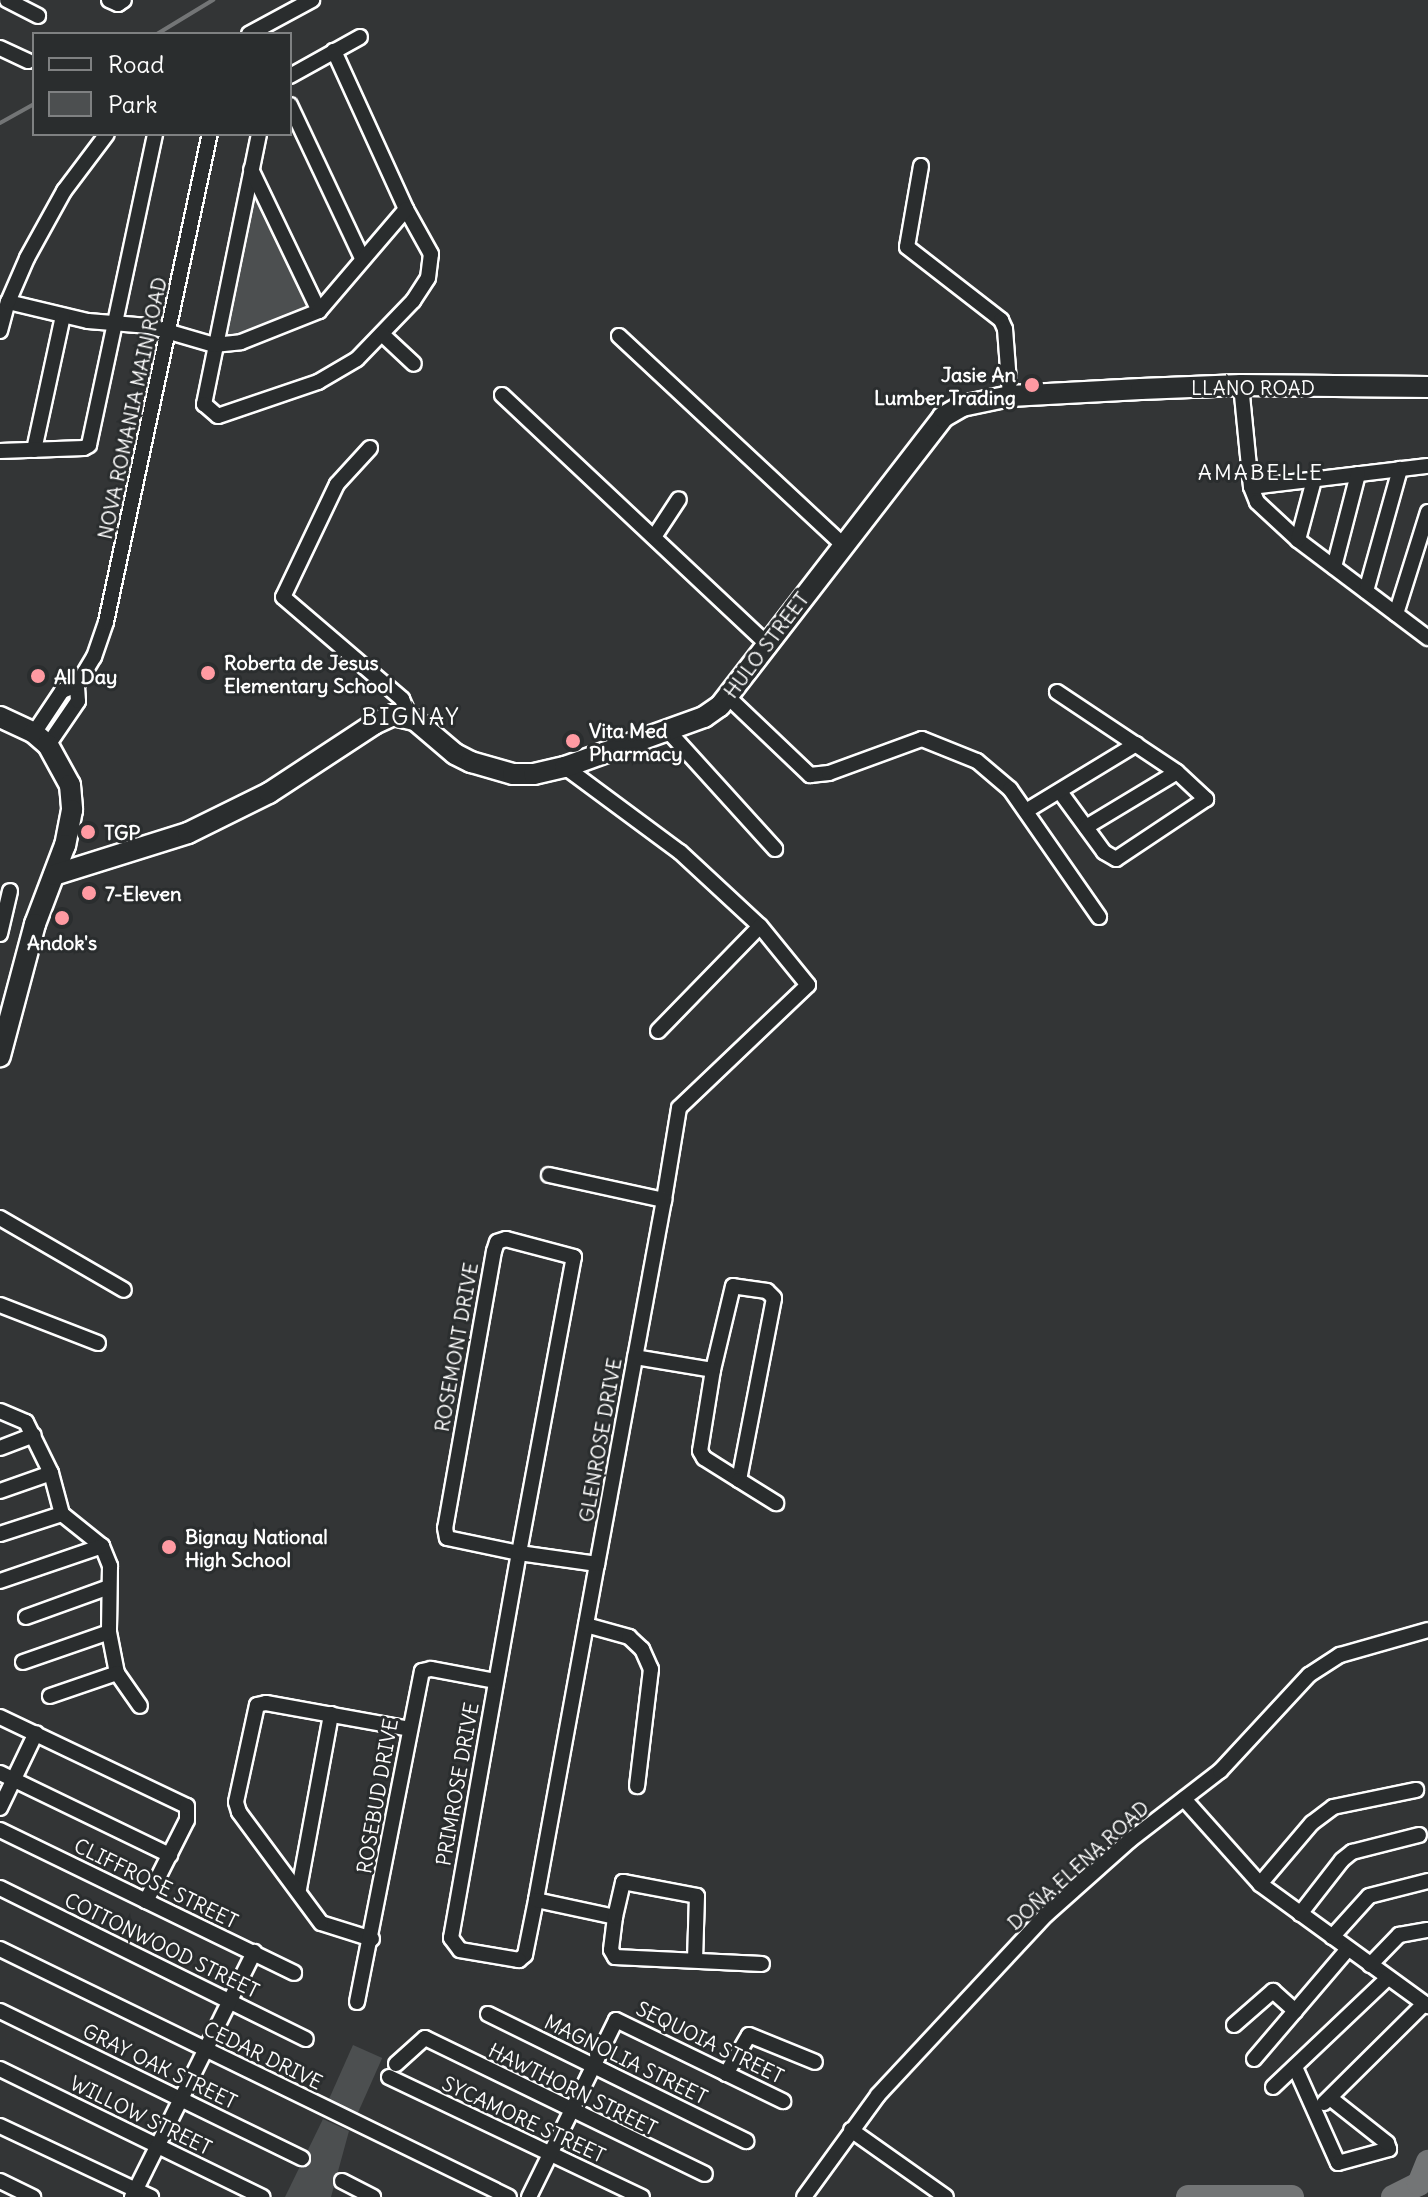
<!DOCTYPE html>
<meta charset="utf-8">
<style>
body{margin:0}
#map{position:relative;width:1428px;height:2197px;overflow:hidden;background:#333536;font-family:Delius,sans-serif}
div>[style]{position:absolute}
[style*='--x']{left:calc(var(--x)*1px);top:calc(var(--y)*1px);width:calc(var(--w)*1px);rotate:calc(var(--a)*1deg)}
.green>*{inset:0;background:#4c4f50;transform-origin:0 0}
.stream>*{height:4px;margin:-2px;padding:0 2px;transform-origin:2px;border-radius:2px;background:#737576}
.river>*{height:24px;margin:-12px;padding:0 12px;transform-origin:12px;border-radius:12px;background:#737576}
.roads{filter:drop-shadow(2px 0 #fff) drop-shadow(-2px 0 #fff) drop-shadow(0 2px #fff) drop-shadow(0 -2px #fff)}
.street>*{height:14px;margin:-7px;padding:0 7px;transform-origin:7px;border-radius:7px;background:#2a2d2e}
.secondary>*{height:20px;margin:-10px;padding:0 10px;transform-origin:10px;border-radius:10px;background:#2a2d2e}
.dots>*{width:22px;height:22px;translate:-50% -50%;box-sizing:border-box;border:4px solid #2a2d2e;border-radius:50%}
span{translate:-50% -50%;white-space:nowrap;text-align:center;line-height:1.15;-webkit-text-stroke:6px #2a2d2e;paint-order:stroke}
.poi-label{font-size:20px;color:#fff;font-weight:700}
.right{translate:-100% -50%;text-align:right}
.left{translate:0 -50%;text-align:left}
.street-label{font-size:20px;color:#fff}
.neighbourhood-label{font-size:22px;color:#fff;letter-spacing:2px}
.quarter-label{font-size:24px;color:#fff;letter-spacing:2px}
.legend{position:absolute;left:32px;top:32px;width:260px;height:104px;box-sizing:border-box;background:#2a2d2e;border:2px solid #7f8182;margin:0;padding:10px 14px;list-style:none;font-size:24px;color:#fff}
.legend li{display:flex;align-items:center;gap:16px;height:40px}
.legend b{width:40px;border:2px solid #7f8182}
</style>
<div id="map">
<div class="green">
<div style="clip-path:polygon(254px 188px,311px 310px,219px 343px)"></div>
<div style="left:353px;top:2045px;width:32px;height:62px;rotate:24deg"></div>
<div style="clip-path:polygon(323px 2119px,349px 2131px,331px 2197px,285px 2197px)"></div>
</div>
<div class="stream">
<div style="--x:157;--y:34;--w:66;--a:-31.3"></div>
<div style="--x:0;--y:123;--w:39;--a:-29"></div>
</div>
<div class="river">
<div style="--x:1188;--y:2197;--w:104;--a:0"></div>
<div style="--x:1393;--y:2197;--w:29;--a:-27"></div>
<div style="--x:1419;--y:2184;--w:24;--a:-68"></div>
</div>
<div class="roads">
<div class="street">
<div style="--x:7;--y:0;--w:35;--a:27"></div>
<div style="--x:109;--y:0;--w:10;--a:24"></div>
<div style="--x:118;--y:4;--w:7;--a:-34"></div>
<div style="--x:249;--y:34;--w:72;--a:-28.4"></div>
<div style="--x:0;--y:48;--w:31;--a:25"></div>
<div style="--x:290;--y:76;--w:80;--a:-29.1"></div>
<div style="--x:290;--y:105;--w:169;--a:64.8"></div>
<div style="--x:259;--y:134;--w:276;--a:101.5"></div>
<div style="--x:204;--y:404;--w:18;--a:41"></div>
<div style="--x:218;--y:416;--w:106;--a:-18.8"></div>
<div style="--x:318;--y:382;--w:45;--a:-30.5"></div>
<div style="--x:357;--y:359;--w:81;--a:-46"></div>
<div style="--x:413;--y:301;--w:27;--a:-57"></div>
<div style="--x:428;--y:278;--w:24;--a:-83"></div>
<div style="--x:431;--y:254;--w:51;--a:-119.1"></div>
<div style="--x:406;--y:209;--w:174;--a:-114.5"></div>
<div style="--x:921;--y:166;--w:82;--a:99.8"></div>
<div style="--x:907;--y:247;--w:119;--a:37.8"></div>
<div style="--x:1001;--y:320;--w:10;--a:66"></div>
<div style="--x:1005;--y:329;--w:67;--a:85.7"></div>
<div style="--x:8;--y:302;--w:82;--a:13.4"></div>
<div style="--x:88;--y:321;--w:61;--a:4.7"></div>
<div style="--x:149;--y:326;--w:68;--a:16.3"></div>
<div style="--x:214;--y:345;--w:27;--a:-6"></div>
<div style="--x:241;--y:342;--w:84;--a:-21.7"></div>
<div style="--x:319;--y:311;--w:157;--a:-115.6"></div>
<div style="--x:319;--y:311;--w:134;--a:-49.5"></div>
<div style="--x:0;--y:331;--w:30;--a:-75"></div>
<div style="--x:8;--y:302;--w:48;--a:-66.6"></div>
<div style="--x:27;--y:258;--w:77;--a:-61.1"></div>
<div style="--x:64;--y:191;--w:71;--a:-53"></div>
<div style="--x:383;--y:335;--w:42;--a:43.1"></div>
<div style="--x:619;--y:336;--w:306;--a:43"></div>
<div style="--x:1241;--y:385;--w:102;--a:84.4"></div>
<div style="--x:1251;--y:487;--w:16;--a:68"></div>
<div style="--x:1257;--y:502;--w:56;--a:42.8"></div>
<div style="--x:1298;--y:540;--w:163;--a:37"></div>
<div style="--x:502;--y:395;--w:362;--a:43.2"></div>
<div style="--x:370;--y:448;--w:49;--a:132.5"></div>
<div style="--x:337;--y:484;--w:125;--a:115.5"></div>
<div style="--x:283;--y:597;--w:157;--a:40.6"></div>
<div style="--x:402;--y:699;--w:20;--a:66"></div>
<div style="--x:34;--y:450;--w:137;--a:-77.8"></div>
<div style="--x:0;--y:451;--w:84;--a:-2"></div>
<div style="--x:84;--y:448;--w:6;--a:-31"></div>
<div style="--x:89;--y:445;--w:318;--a:-78"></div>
<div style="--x:1251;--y:487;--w:178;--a:-6.8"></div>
<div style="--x:654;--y:537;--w:45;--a:-56.7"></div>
<div style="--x:1298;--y:540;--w:62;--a:-75.1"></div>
<div style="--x:1334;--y:567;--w:96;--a:-75.5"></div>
<div style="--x:1366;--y:591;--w:127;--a:-74.4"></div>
<div style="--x:1396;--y:614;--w:107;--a:-72.6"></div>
<div style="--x:1057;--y:692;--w:144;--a:33.7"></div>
<div style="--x:1177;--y:772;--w:40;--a:43"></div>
<div style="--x:1206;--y:799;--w:108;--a:146.3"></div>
<div style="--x:1116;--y:859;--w:14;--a:-150"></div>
<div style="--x:1104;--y:852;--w:73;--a:-126.1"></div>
<div style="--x:727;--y:696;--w:115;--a:43.6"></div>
<div style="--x:810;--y:775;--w:19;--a:-6"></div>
<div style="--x:829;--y:773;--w:99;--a:-20.1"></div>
<div style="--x:922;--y:739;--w:59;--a:21.8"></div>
<div style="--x:977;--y:761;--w:43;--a:40.3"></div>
<div style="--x:1010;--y:789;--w:156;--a:55.2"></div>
<div style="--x:669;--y:732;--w:158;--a:47.8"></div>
<div style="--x:34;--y:733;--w:50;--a:-56.3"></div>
<div style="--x:62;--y:691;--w:16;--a:-22"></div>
<div style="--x:48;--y:745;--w:53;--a:-55.7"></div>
<div style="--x:78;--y:701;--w:16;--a:-94"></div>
<div style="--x:77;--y:685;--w:33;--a:-59"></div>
<div style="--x:94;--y:657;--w:37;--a:-71"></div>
<div style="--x:106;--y:622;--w:499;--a:-78"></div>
<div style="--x:565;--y:767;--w:143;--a:36.5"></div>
<div style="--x:680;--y:852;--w:109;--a:42.8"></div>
<div style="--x:760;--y:926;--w:76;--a:50.9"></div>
<div style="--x:808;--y:985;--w:178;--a:136.4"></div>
<div style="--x:679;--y:1108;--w:93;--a:99.3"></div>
<div style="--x:664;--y:1200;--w:370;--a:100.4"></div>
<div style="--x:597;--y:1564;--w:341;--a:100.3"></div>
<div style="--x:536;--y:1900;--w:56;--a:101.3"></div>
<div style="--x:525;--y:1955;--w:8;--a:140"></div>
<div style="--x:519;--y:1960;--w:60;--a:-170.4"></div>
<div style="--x:460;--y:1950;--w:15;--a:-127"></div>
<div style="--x:451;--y:1938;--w:391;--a:-80"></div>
<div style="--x:519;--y:1553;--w:301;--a:-79.5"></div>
<div style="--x:574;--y:1257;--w:70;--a:-165.2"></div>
<div style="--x:506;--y:1239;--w:9;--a:162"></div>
<div style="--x:497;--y:1242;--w:9;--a:108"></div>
<div style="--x:494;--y:1251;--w:281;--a:100"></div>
<div style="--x:445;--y:1528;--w:10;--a:79"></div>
<div style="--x:447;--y:1538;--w:74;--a:11.8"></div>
<div style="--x:519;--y:1553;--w:79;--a:8"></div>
<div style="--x:1026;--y:811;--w:129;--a:-31.3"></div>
<div style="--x:1086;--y:827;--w:106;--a:-31.1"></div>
<div style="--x:0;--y:934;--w:44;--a:-76.9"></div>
<div style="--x:658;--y:1031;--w:146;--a:-45.8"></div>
<div style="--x:549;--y:1175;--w:118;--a:12.3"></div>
<div style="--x:0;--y:1218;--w:143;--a:30.1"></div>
<div style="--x:0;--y:1305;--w:105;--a:21.2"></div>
<div style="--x:635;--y:1357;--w:79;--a:9.5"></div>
<div style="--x:0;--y:1411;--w:28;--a:23"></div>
<div style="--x:26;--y:1422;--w:57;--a:63.9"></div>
<div style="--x:51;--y:1473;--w:42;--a:75"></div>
<div style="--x:62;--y:1514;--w:51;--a:38.7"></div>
<div style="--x:102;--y:1546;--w:22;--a:68"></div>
<div style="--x:110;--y:1566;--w:66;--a:90.9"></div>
<div style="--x:109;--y:1632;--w:42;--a:79"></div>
<div style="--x:117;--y:1673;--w:40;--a:55.1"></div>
<div style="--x:0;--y:1448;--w:36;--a:-21"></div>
<div style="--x:739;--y:1480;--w:185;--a:-79.1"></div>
<div style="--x:774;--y:1298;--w:10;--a:-135"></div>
<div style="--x:767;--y:1291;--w:34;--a:-172"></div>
<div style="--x:733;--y:1286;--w:86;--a:103.4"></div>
<div style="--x:713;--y:1370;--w:82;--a:99.1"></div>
<div style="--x:700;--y:1451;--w:8;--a:60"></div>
<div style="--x:704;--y:1458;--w:41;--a:32.2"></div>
<div style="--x:739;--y:1480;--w:44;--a:31.9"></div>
<div style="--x:0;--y:1491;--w:54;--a:-19.4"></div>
<div style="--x:0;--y:1534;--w:65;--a:-17.9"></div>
<div style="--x:0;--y:1581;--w:108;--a:-18.9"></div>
<div style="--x:26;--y:1617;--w:88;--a:-19.9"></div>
<div style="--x:586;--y:1625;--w:45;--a:15.6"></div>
<div style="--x:629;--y:1637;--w:18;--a:43"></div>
<div style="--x:642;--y:1649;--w:22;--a:66"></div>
<div style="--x:651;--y:1669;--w:118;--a:96.8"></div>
<div style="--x:23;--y:1662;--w:91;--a:-19.2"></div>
<div style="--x:50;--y:1696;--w:71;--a:-18.9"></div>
<div style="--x:0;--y:1717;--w:207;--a:25.5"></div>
<div style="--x:187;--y:1806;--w:14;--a:90"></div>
<div style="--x:187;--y:1820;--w:91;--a:116.8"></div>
<div style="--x:0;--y:1773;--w:189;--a:25.8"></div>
<div style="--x:1184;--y:1799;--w:114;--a:48.2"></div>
<div style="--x:1260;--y:1884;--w:208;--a:36"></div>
<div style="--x:0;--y:1808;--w:83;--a:-64.4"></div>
<div style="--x:0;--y:1830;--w:327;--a:25.9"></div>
<div style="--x:1260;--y:1884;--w:80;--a:-49.6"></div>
<div style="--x:1312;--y:1823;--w:26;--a:-37"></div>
<div style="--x:1333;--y:1807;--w:85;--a:-11.6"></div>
<div style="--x:0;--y:1888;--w:341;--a:26.3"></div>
<div style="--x:299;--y:1889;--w:178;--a:-79.6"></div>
<div style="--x:536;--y:1900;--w:81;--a:12.1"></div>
<div style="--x:615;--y:1917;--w:33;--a:97"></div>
<div style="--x:611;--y:1950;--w:8;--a:60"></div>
<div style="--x:615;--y:1957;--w:147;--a:2.7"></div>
<div style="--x:1300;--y:1914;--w:68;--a:-52.1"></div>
<div style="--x:1342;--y:1860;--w:13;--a:-39"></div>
<div style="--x:1352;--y:1852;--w:69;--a:-14.2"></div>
<div style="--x:615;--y:1917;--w:36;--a:-77"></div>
<div style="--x:623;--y:1882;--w:75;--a:10.7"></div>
<div style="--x:697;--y:1896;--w:63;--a:91.8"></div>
<div style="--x:1332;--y:1937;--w:55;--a:-47.9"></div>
<div style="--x:1369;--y:1896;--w:61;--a:-14.3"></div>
<div style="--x:372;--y:1939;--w:53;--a:-162.6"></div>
<div style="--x:321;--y:1923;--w:138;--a:-126.5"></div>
<div style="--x:239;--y:1812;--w:10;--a:-107"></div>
<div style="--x:236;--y:1802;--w:99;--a:-77.8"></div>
<div style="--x:257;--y:1705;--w:9;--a:-13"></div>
<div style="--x:266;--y:1703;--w:146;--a:10.2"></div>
<div style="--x:0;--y:1949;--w:566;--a:25.98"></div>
<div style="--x:1370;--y:1965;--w:42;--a:-46"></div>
<div style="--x:1399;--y:1935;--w:29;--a:-10"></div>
<div style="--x:357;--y:2002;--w:337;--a:-78.9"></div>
<div style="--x:422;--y:1671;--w:9;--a:-13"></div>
<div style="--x:431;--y:1669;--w:66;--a:10.5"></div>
<div style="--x:0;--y:2011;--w:336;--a:26"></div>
<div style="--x:488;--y:2014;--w:288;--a:26.2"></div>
<div style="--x:1234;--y:2025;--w:52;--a:-41.1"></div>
<div style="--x:1273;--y:1991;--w:30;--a:42"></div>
<div style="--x:1254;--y:2059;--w:145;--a:-49.5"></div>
<div style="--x:396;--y:2064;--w:39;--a:-42"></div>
<div style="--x:425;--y:2038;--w:311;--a:25.9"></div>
<div style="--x:1295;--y:2067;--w:105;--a:65.9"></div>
<div style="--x:1338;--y:2163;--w:53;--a:-15.4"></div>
<div style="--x:1389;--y:2149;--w:6;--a:-108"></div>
<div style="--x:1387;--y:2143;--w:73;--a:-141.7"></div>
<div style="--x:0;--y:2069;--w:292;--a:26"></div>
<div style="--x:726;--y:2074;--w:45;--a:-59.5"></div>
<div style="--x:749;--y:2035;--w:71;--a:22.2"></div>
<div style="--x:389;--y:2077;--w:280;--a:25.4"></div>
<div style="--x:1273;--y:2087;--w:158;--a:-43.5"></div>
<div style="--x:1324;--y:2103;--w:141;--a:-44.7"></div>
<div style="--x:0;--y:2126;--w:167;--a:25.2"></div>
<div style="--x:851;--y:2130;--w:116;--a:35.2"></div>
<div style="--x:0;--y:2181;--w:37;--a:26"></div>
<div style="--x:342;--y:2181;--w:35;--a:27"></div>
<div style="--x:132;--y:2197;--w:274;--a:-63.5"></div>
<div style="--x:529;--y:2197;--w:197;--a:-63.8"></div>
<div style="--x:616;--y:2020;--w:186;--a:25.9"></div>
<div style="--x:804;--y:2197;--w:126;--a:-54"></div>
<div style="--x:878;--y:2095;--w:248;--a:-47"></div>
<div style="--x:1047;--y:1914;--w:110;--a:-41.7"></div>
<div style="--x:1129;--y:1841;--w:115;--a:-37.6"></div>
<div style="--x:1220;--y:1771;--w:131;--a:-47.2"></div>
<div style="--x:1309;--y:1675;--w:37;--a:-33"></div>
<div style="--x:1340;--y:1655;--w:91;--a:-15.9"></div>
</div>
<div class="secondary">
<div style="--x:0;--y:717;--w:38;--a:25"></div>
<div style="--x:34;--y:733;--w:18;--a:41"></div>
<div style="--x:48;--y:745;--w:46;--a:61.2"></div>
<div style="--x:70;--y:785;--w:25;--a:85"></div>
<div style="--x:72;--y:810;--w:36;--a:101"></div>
<div style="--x:65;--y:845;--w:85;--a:110.8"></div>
<div style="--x:35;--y:924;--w:137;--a:104.9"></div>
<div style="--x:54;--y:875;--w:140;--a:-17.4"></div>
<div style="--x:188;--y:833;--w:90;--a:-26.3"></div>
<div style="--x:269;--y:793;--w:126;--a:-33.3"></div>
<div style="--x:374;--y:724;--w:21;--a:-25"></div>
<div style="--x:393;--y:715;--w:23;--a:13"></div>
<div style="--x:415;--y:720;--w:52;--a:40.4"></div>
<div style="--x:455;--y:754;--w:18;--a:27"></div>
<div style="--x:471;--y:762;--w:44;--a:15.9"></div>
<div style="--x:513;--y:774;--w:21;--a:0"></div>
<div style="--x:534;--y:774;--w:32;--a:-13"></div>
<div style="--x:565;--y:767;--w:148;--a:-19.8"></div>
<div style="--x:704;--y:717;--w:19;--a:-35"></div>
<div style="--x:720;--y:706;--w:365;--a:-52.3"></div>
<div style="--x:943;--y:417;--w:22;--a:-30"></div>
<div style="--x:962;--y:406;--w:49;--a:-11.8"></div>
<div style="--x:1010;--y:396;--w:131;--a:-3.1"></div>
<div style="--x:1141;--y:389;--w:100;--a:-2.3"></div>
<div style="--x:1241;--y:385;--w:187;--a:0.6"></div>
</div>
</div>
<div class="dots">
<div style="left:1032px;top:385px;background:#ff9aa2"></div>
<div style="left:208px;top:673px;background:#ff9aa2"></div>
<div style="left:38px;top:676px;background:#ff9aa2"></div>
<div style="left:573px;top:741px;background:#ff9aa2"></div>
<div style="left:88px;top:832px;background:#ff9aa2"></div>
<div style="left:89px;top:893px;background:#ff9aa2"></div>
<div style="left:62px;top:918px;background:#ff9aa2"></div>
<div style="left:169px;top:1547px;background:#ff9aa2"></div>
</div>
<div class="poi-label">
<span class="right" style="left:1016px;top:386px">Jasie An<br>Lumber Trading</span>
<span class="left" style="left:224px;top:674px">Roberta de Jesus<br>Elementary School</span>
<span class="left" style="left:54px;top:676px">All Day</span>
<span class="left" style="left:589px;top:742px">Vita Med<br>Pharmacy</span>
<span class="left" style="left:104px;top:832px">TGP</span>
<span class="left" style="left:105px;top:893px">7-Eleven</span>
<span style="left:62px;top:942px">Andok's</span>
<span class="left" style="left:185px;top:1548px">Bignay National<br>High School</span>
</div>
<div class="street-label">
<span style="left:1253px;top:387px">LLANO ROAD</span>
<span style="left:132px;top:408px;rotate:-78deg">NOVA ROMANIA MAIN ROAD</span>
<span style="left:766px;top:645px;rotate:-53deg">HULO STREET</span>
<span style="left:456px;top:1347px;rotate:-80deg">ROSEMONT DRIVE</span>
<span style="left:600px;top:1440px;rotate:-80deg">GLENROSE DRIVE</span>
<span style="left:457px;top:1784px;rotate:-80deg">PRIMROSE DRIVE</span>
<span style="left:377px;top:1796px;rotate:-80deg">ROSEBUD DRIVE</span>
<span style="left:1078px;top:1865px;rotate:-42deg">DOÑA ELENA ROAD</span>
<span style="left:156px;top:1883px;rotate:26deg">CLIFFROSE STREET</span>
<span style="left:162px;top:1945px;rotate:26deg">COTTONWOOD STREET</span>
<span style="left:710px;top:2042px;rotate:26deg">SEQUOIA STREET</span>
<span style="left:263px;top:2055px;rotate:26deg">CEDAR DRIVE</span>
<span style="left:626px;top:2059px;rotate:26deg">MAGNOLIA STREET</span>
<span style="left:160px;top:2066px;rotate:26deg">GRAY OAK STREET</span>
<span style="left:573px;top:2089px;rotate:26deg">HAWTHORN STREET</span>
<span style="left:141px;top:2115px;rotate:26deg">WILLOW STREET</span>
<span style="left:524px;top:2119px;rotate:25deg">SYCAMORE STREET</span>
</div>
<div class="neighbourhood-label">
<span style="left:1261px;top:473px">AMABELLE</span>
</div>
<div class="quarter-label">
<span style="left:411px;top:717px">BIGNAY</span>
</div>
<ul class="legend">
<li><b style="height:10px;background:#2a2d2e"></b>Road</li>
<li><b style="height:22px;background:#4c4f50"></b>Park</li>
</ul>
</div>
